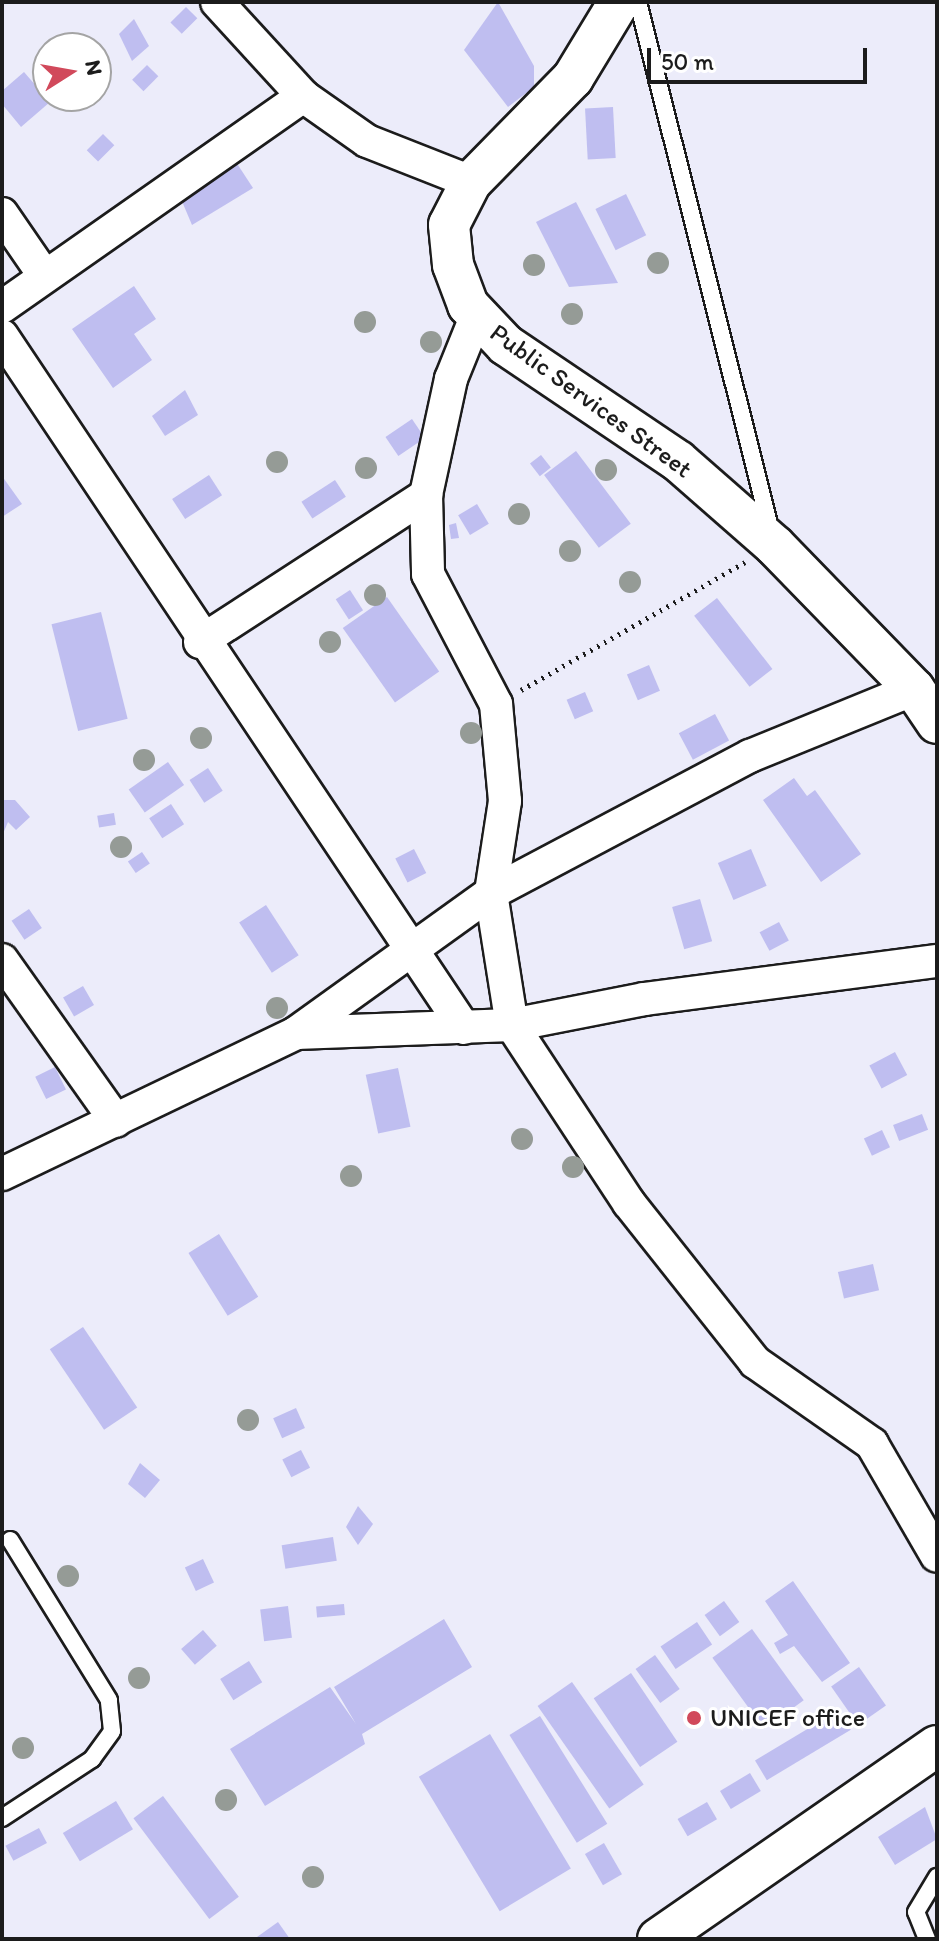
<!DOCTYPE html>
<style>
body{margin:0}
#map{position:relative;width:939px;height:1941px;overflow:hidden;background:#ececfa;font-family:Itim,sans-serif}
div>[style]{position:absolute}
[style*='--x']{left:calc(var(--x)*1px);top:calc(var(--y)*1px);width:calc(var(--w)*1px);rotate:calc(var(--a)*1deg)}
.building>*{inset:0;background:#bfbef0;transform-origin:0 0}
.path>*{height:5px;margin-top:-2.5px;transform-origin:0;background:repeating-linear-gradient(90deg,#1c1c1c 0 2px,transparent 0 8px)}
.roads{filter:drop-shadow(2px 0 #1c1c1c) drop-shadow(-2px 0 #1c1c1c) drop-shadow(0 2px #1c1c1c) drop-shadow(0 -2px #1c1c1c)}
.service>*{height:16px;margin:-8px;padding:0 8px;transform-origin:8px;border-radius:8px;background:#fff}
.minor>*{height:32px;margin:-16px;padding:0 16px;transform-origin:16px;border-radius:16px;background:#fff}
.tertiary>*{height:40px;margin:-20px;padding:0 20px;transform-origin:20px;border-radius:20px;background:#fff}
.trees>*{width:22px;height:22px;margin:-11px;border-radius:50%;background:#959b96}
.dots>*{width:22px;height:22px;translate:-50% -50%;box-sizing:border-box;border:4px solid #fff;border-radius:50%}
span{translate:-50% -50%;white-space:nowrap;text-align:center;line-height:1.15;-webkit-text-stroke:6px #fff;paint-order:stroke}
.street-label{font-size:26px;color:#1c1c1c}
.poi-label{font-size:26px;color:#1c1c1c}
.left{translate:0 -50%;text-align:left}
.frame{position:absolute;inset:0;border:4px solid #1c1c1c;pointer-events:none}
.north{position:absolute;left:32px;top:32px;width:80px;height:80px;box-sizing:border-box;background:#fff;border:2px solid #a4a4a4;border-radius:50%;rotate:79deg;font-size:22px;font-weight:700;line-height:32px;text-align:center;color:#1c1c1c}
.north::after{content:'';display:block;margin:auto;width:28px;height:36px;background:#d1495b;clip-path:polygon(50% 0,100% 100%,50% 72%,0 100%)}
.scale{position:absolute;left:647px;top:48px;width:220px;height:36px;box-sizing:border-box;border:4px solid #1c1c1c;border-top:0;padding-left:10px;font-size:24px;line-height:28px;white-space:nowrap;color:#1c1c1c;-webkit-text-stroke:6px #fff;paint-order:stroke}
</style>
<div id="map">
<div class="building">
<div style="clip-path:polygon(498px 2px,534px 66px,534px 87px,508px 107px,464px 50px)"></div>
<div style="left:186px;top:7px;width:16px;height:22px;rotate:45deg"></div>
<div style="clip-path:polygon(134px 19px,149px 46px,132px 61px,119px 34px)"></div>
<div style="left:147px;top:65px;width:16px;height:21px;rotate:45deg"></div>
<div style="clip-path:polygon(24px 72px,50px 102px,21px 127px,2px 104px,2px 91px)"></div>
<div style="left:613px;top:107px;width:51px;height:28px;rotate:87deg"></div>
<div style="left:103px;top:134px;width:16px;height:23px;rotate:45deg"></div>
<div style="clip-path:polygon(236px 162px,253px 188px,192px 225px,181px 199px)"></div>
<div style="left:626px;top:194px;width:46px;height:34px;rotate:64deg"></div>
<div style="clip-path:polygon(576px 202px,618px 283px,569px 287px,536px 222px)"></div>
<div style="clip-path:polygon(134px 286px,156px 319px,134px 334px,152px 360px,113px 388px,72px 329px)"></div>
<div style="clip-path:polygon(185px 390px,198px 415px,165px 436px,152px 416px)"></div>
<div style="left:412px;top:419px;width:23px;height:32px;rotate:56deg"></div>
<div style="left:576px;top:451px;width:91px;height:40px;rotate:53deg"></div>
<div style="left:541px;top:455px;width:16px;height:14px;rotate:52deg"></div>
<div style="left:209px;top:475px;width:24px;height:44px;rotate:57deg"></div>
<div style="clip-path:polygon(2px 476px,22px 504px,2px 517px)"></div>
<div style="left:335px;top:480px;width:20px;height:40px;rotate:57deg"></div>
<div style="left:477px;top:504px;width:23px;height:22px;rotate:59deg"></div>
<div style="clip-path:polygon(456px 523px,459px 538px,451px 539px,449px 525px)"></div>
<div style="left:350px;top:590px;width:24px;height:17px;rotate:57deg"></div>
<div style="left:387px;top:597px;width:91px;height:54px;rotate:55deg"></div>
<div style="left:717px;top:598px;width:90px;height:29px;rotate:52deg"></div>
<div style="left:101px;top:612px;width:110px;height:51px;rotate:76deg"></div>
<div style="left:649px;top:665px;width:28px;height:24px;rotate:67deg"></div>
<div style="left:585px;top:692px;width:21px;height:20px;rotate:67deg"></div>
<div style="left:715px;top:714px;width:30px;height:41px;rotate:62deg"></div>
<div style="left:168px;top:762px;width:28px;height:48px;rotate:55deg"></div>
<div style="left:208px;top:768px;width:27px;height:22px;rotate:57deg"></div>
<div style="clip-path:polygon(794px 778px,807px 796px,815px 790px,861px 854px,821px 882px,763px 800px)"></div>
<div style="clip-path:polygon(2px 800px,15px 800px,30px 817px,16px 830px,8px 822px,2px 836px)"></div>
<div style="left:171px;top:804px;width:24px;height:26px;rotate:57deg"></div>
<div style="left:114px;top:813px;width:12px;height:17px;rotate:81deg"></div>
<div style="left:414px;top:849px;width:27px;height:21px;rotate:63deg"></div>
<div style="left:751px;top:849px;width:40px;height:36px;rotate:67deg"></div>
<div style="left:142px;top:852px;width:14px;height:17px;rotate:56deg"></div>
<div style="left:700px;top:899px;width:44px;height:29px;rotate:74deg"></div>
<div style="left:266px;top:905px;width:60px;height:32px;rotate:57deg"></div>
<div style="left:29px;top:909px;width:23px;height:21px;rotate:56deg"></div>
<div style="left:779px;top:922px;width:21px;height:22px;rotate:62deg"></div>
<div style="left:83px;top:986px;width:22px;height:23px;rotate:60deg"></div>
<div style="left:895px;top:1052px;width:26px;height:29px;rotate:62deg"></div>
<div style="left:55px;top:1067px;width:25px;height:22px;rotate:64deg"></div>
<div style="left:398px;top:1068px;width:60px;height:33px;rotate:78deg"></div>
<div style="left:922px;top:1114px;width:17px;height:31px;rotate:69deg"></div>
<div style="left:882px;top:1130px;width:19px;height:20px;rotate:65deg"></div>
<div style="left:219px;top:1234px;width:74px;height:36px;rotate:58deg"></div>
<div style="left:873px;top:1264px;width:27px;height:36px;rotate:77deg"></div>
<div style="left:83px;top:1327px;width:97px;height:40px;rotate:56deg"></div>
<div style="left:296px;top:1408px;width:22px;height:25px;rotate:66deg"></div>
<div style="left:301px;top:1450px;width:20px;height:21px;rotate:63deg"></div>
<div style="clip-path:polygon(140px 1463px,160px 1480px,145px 1498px,128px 1484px)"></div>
<div style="clip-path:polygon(358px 1506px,373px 1524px,358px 1545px,346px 1527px)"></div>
<div style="left:333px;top:1537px;width:24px;height:52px;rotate:81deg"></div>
<div style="left:203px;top:1559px;width:26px;height:20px;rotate:65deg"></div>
<div style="clip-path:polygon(793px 1581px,850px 1663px,822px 1682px,794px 1646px,780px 1654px,774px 1643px,788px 1635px,765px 1601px)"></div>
<div style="left:724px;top:1601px;width:26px;height:24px;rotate:54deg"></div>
<div style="left:344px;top:1604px;width:11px;height:28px;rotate:85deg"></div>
<div style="left:288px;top:1606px;width:32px;height:28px;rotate:83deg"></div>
<div style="clip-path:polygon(444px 1619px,472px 1667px,362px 1734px,365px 1744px,265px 1806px,230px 1749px,330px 1687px,356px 1724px,334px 1687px)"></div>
<div style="left:697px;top:1622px;width:27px;height:44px;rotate:56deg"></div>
<div style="left:752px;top:1629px;width:88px;height:49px;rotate:54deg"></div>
<div style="left:203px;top:1630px;width:21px;height:29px;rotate:49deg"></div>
<div style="left:655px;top:1655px;width:42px;height:24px;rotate:54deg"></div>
<div style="left:249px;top:1661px;width:25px;height:34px;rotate:58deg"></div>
<div style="left:859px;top:1667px;width:47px;height:34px;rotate:55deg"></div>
<div style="left:631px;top:1673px;width:83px;height:45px;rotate:56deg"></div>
<div style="left:572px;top:1682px;width:125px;height:42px;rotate:55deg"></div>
<div style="left:839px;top:1710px;width:23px;height:98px;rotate:59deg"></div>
<div style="left:540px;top:1716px;width:127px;height:36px;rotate:58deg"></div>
<div style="left:490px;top:1734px;width:157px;height:83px;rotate:59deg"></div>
<div style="left:750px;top:1773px;width:21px;height:35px;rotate:59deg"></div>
<div style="left:163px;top:1796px;width:126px;height:37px;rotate:53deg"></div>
<div style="left:116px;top:1801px;width:33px;height:62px;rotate:59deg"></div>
<div style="left:707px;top:1802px;width:20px;height:34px;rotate:60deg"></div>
<div style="clip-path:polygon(925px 1807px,937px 1839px,895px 1865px,878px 1837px)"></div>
<div style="left:39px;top:1828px;width:17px;height:38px;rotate:62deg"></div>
<div style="left:604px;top:1843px;width:36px;height:22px;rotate:60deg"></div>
<div style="clip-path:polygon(278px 1922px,290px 1939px,259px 1939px,257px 1937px)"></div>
</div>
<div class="path">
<div style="--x:521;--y:690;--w:258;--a:-29.7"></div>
</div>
<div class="roads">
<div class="service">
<div style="--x:638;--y:2;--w:546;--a:75.91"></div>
<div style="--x:2;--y:1818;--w:108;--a:-33.2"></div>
<div style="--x:92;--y:1759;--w:34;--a:-54"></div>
<div style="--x:112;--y:1731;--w:31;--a:-96"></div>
<div style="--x:109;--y:1700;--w:188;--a:-121.7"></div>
<div style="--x:927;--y:1939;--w:29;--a:-112"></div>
<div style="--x:916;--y:1912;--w:41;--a:-59"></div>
</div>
<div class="minor">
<div style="--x:217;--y:2;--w:127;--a:47.5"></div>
<div style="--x:2;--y:214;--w:74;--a:55.5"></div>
<div style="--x:2;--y:307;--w:368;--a:-35"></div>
<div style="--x:303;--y:96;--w:78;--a:35.1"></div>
<div style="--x:367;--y:141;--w:112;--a:21.5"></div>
<div style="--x:476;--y:317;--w:67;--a:112"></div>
<div style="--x:451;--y:379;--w:119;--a:102.2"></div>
<div style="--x:426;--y:495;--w:79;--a:88.5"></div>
<div style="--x:428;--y:574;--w:147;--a:62.4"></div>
<div style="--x:496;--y:704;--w:97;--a:84.7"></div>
<div style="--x:505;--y:801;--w:93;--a:98.7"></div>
<div style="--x:491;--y:893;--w:134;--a:81"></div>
<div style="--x:512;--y:1025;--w:213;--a:56.7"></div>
<div style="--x:629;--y:1203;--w:203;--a:51.6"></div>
<div style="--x:755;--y:1362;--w:143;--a:35"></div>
<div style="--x:872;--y:1444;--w:129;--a:59.9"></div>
<div style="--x:2;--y:336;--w:832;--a:56.27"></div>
<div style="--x:200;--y:642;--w:270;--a:-33"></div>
<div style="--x:2;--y:960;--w:197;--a:54.7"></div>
<div style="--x:296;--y:1033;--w:216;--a:-2.1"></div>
<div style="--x:512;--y:1025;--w:135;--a:-11.1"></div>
<div style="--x:644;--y:999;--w:295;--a:-7.4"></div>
<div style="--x:2;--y:1174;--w:326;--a:-25.6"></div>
<div style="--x:296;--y:1033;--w:240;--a:-35.7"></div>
<div style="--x:491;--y:893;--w:293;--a:-27.9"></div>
<div style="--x:750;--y:756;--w:177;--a:-22.2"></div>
</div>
<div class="tertiary">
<div style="--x:619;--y:2;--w:89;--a:121.2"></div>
<div style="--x:573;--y:78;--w:146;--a:134.4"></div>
<div style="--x:471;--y:182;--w:48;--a:117.1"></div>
<div style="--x:449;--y:225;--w:40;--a:84.3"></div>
<div style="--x:453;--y:265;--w:43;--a:69.4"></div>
<div style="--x:468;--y:305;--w:55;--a:46.5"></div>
<div style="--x:506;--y:345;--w:207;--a:34"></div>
<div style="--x:678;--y:461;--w:128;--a:41.2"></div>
<div style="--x:774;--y:545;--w:201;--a:45.8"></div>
<div style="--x:914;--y:689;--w:41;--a:55.9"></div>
<div style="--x:658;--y:1939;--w:339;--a:-34.7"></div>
</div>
</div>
<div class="trees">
<div style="left:658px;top:263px"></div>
<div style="left:534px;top:265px"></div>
<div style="left:572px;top:314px"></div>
<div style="left:365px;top:322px"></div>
<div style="left:431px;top:342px"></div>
<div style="left:277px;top:462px"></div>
<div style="left:366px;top:468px"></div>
<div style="left:606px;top:470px"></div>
<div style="left:519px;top:514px"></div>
<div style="left:570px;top:551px"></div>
<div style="left:630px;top:582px"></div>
<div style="left:375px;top:595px"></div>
<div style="left:330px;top:642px"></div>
<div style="left:471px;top:733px"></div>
<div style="left:201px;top:738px"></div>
<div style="left:144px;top:760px"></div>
<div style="left:121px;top:847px"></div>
<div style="left:277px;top:1008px"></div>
<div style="left:522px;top:1139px"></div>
<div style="left:573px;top:1167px"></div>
<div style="left:351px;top:1176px"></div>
<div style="left:248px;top:1420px"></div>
<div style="left:68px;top:1576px"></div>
<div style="left:139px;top:1678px"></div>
<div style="left:23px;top:1748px"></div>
<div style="left:226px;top:1800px"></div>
<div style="left:313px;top:1877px"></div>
</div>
<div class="dots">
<div style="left:694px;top:1718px;background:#d1495b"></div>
</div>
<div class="street-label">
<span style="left:591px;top:401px;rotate:36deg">Public Services Street</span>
</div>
<div class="poi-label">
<span class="left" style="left:710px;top:1718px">UNICEF office</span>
</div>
<div class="frame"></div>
<div class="north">N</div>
<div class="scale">50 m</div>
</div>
